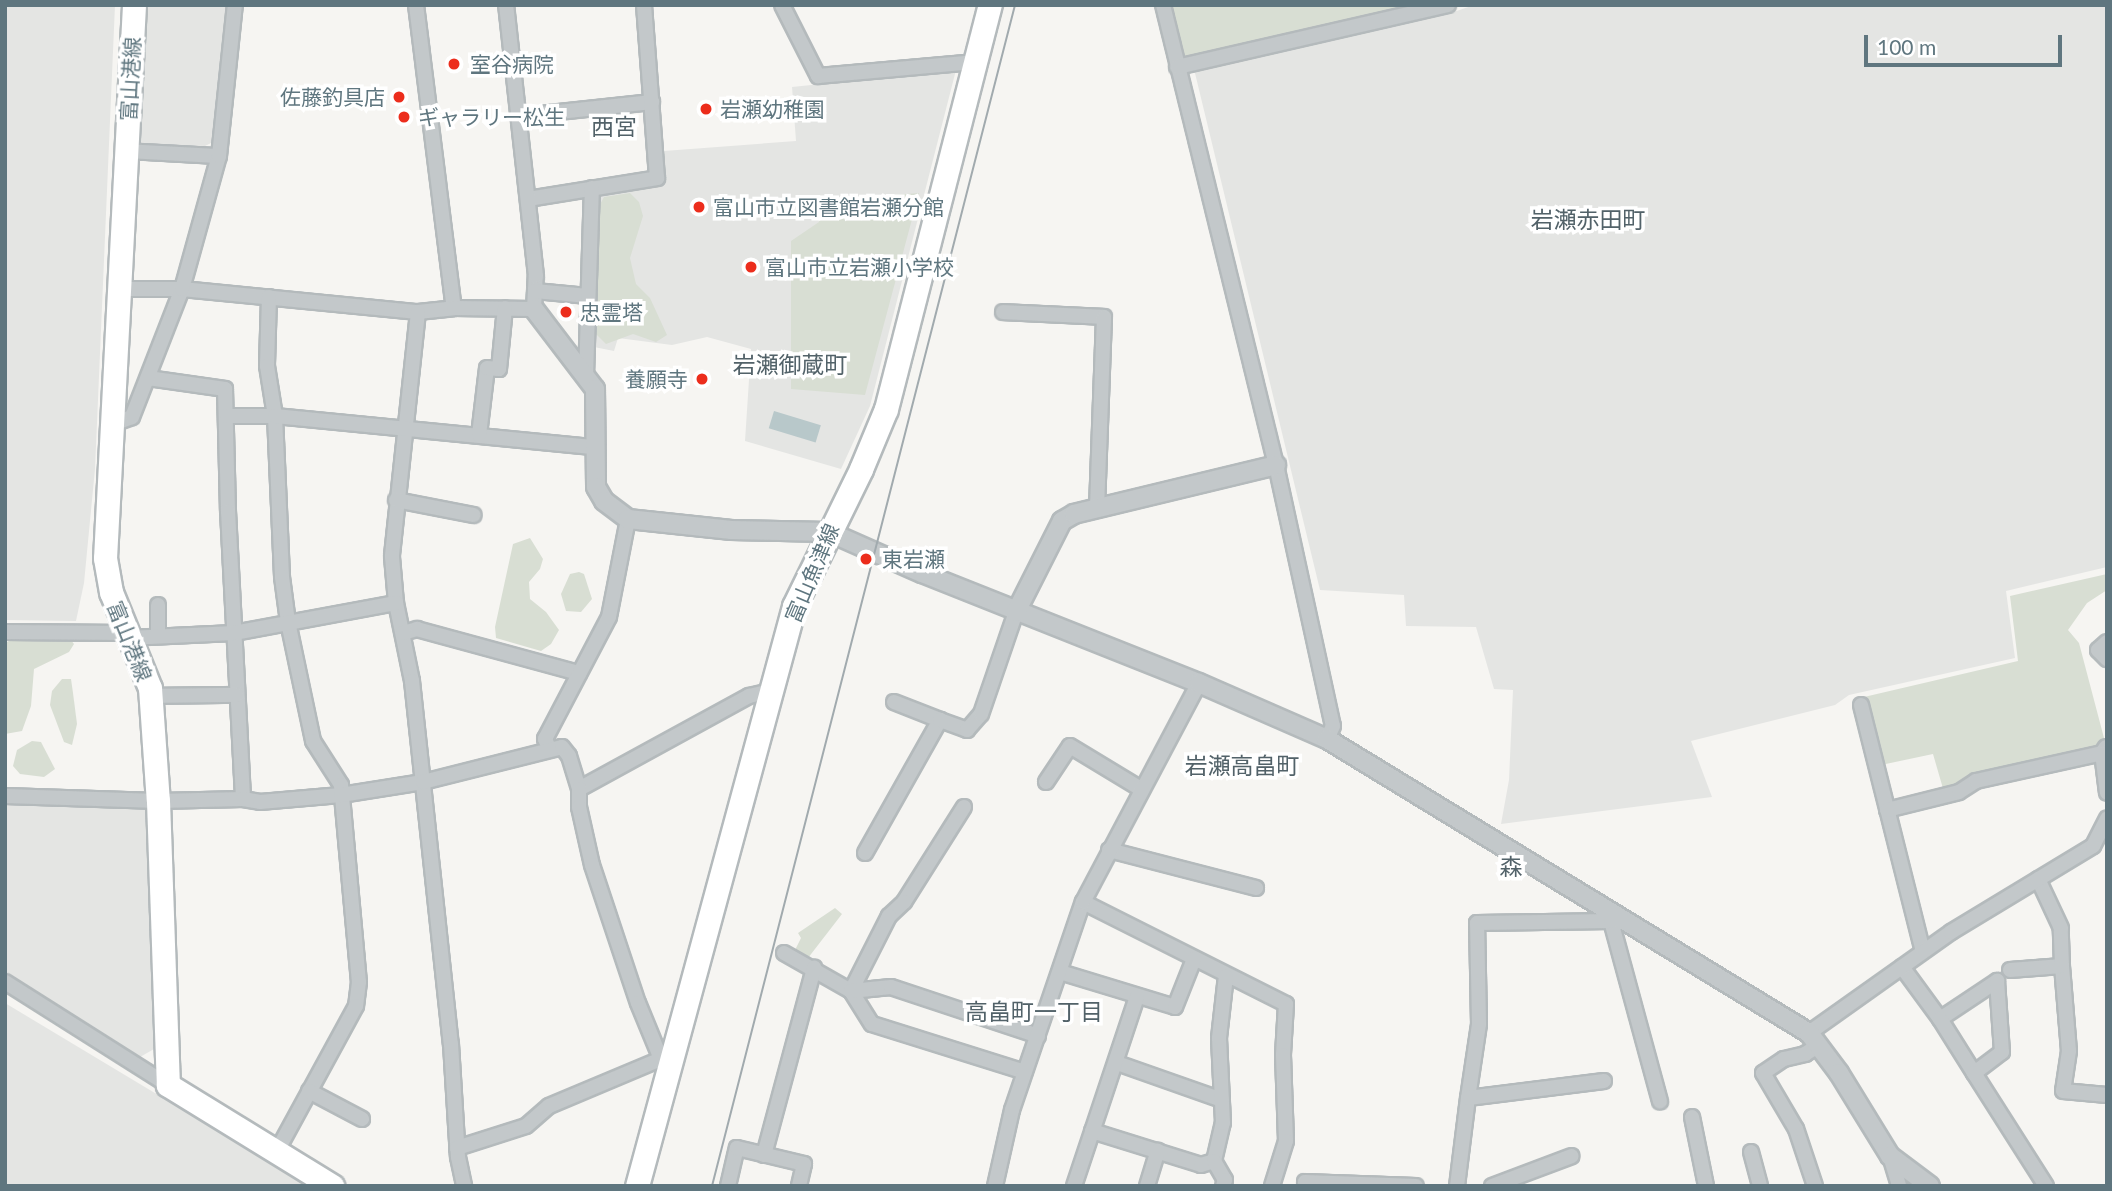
<!DOCTYPE html>
<meta charset="utf-8">
<style>
body{margin:0}
#map{position:relative;width:2112px;height:1191px;overflow:hidden;background:#f6f5f2;font-family:Lato,"Noto Sans JP",sans-serif}
div>[style]{position:absolute}
[style*='--x']{left:calc(var(--x)*1px);top:calc(var(--y)*1px);width:calc(var(--w)*1px);rotate:calc(var(--a)*1deg)}
.built>*{inset:0;background:#e4e5e3}
.green>*{inset:0;background:#d8ded3}
.water>*{inset:0;background:#b8c8ca;transform-origin:0 0}
.roads{filter:drop-shadow(2px 0 #b4babc) drop-shadow(-2px 0 #b4babc) drop-shadow(0 2px #b4babc) drop-shadow(0 -2px #b4babc)}
.minor>*{height:14px;margin:-7px;padding:0 7px;transform-origin:7px;border-radius:7px;background:#c3c8ca}
.tertiary>*{height:18px;margin:-9px;padding:0 9px;transform-origin:9px;border-radius:9px;background:#c3c8ca}
.primary>*{height:23px;margin:-11.5px;padding:0 11.5px;transform-origin:11.5px;border-radius:11.5px;background:#fff}
.tram>*{height:2px;margin:-1px;padding:0 1px;transform-origin:1px;border-radius:1px;background:#a1aaae}
.dots>*{width:19px;height:19px;translate:-50% -50%;box-sizing:border-box;border:4px solid #fff;border-radius:50%}
span{translate:-50% -50%;white-space:nowrap;text-align:center;line-height:1.15;-webkit-text-stroke:7px #fff;paint-order:stroke}
.poi-label{font-size:21px;color:#5f767f}
.left{translate:0 -50%;text-align:left}
.right{translate:-100% -50%;text-align:right}
.street-label{font-size:21px;color:#5f767f}
.neighbourhood-label{font-size:23px;color:#526269}
.frame{position:absolute;inset:0;border:7px solid #5f767f;pointer-events:none}
.scale{position:absolute;left:1864px;top:35px;width:198px;height:32px;box-sizing:border-box;border:4px solid #5f767f;border-top:0;padding-left:9px;font-size:21px;line-height:24px;white-space:nowrap;color:#5f767f;-webkit-text-stroke:5px #fff;paint-order:stroke}
</style>
<div id="map">
<div class="built">
<div style="clip-path:polygon(5px 5px,115px 5px,95px 469px,84px 583px,76px 621px,5px 620px)"></div>
<div style="clip-path:polygon(143px 5px,226px 5px,211px 143px,205px 146px,139px 144px)"></div>
<div style="clip-path:polygon(1474px 5px,2107px 5px,2107px 567px,2006px 591px,2015px 658px,1849px 695px,1835px 705px,1691px 741px,1712px 797px,1501px 824px,1509px 780px,1513px 690px,1494px 689px,1476px 627px,1406px 626px,1404px 595px,1320px 590px,1194px 69px,1448px 14px)"></div>
<div style="clip-path:polygon(956px 70px,870px 406px,841px 469px,745px 441px,751px 349px,707px 337px,672px 345px,618px 338px,614px 351px,594px 347px,599px 197px,665px 181px,664px 151px,796px 141px,792px 87px)"></div>
<div style="clip-path:polygon(5px 803px,149px 805px,154px 1049px,140px 1057px,5px 972px)"></div>
<div style="clip-path:polygon(5px 1003px,273px 1164px,308px 1186px,5px 1186px)"></div>
</div>
<div class="green">
<div style="clip-path:polygon(1172px 5px,1431px 5px,1184px 58px)"></div>
<div style="clip-path:polygon(630px 193px,639px 202px,643px 216px,630px 258px,636px 284px,650px 298px,667px 335px,656px 342px,633px 334px,606px 344px,591px 329px,597px 210px,604px 197px)"></div>
<div style="clip-path:polygon(919px 193px,865px 395px,791px 389px,791px 241px,819px 222px,818px 201px)"></div>
<div style="clip-path:polygon(530px 538px,543px 559px,540px 569px,529px 582px,530px 599px,546px 612px,559px 630px,551px 644px,541px 651px,496px 638px,495px 627px,513px 544px)"></div>
<div style="clip-path:polygon(579px 572px,584px 574px,592px 599px,581px 612px,566px 611px,561px 594px,570px 574px)"></div>
<div style="clip-path:polygon(2107px 574px,2107px 590px,2087px 603px,2068px 630px,2079px 643px,2104px 738px,2098px 750px,1944px 792px,1933px 754px,1881px 765px,1864px 697px,2018px 661px,2010px 596px)"></div>
<div style="clip-path:polygon(70px 639px,74px 644px,69px 652px,34px 669px,31px 706px,22px 731px,5px 734px,5px 643px,11px 640px)"></div>
<div style="clip-path:polygon(62px 679px,71px 679px,73px 693px,77px 724px,72px 745px,64px 742px,50px 705px,52px 691px)"></div>
<div style="clip-path:polygon(32px 741px,41px 742px,55px 769px,44px 777px,20px 774px,13px 766px,17px 750px)"></div>
<div style="clip-path:polygon(835px 908px,842px 914px,808px 958px,795px 950px,801px 938px,798px 933px)"></div>
</div>
<div class="water">
<div style="left:774px;top:411px;width:49px;height:18px;rotate:17deg"></div>
</div>
<div class="roads">
<div class="minor">
<div style="--x:416;--y:5;--w:305;--a:82.9"></div>
<div style="--x:782;--y:5;--w:80;--a:63.1"></div>
<div style="--x:818;--y:76;--w:159;--a:-5.1"></div>
<div style="--x:1163;--y:5;--w:474;--a:76.2"></div>
<div style="--x:1276;--y:465;--w:267;--a:77.7"></div>
<div style="--x:1333;--y:726;--w:14;--a:115"></div>
<div style="--x:1177;--y:67;--w:278;--a:-12.9"></div>
<div style="--x:521;--y:116;--w:132;--a:-6.1"></div>
<div style="--x:126;--y:151;--w:93;--a:3.1"></div>
<div style="--x:528;--y:199;--w:131;--a:-9.2"></div>
<div style="--x:657;--y:178;--w:173;--a:-94.3"></div>
<div style="--x:120;--y:289;--w:62;--a:0"></div>
<div style="--x:182;--y:289;--w:237;--a:5.6"></div>
<div style="--x:418;--y:312;--w:36;--a:-6"></div>
<div style="--x:454;--y:308;--w:80;--a:0.7"></div>
<div style="--x:534;--y:309;--w:33;--a:-87"></div>
<div style="--x:536;--y:276;--w:273;--a:-96.3"></div>
<div style="--x:535;--y:291;--w:53;--a:5.4"></div>
<div style="--x:269;--y:297;--w:69;--a:91.7"></div>
<div style="--x:267;--y:366;--w:51;--a:80.9"></div>
<div style="--x:275;--y:416;--w:161;--a:87.5"></div>
<div style="--x:282;--y:577;--w:45;--a:82.4"></div>
<div style="--x:288;--y:622;--w:122;--a:78.1"></div>
<div style="--x:313;--y:741;--w:52;--a:57.5"></div>
<div style="--x:341;--y:785;--w:198;--a:84.8"></div>
<div style="--x:359;--y:982;--w:24;--a:97"></div>
<div style="--x:356;--y:1006;--w:165;--a:118.6"></div>
<div style="--x:418;--y:312;--w:246;--a:96.1"></div>
<div style="--x:392;--y:557;--w:46;--a:85"></div>
<div style="--x:396;--y:603;--w:80;--a:78.4"></div>
<div style="--x:412;--y:681;--w:365;--a:83.9"></div>
<div style="--x:451;--y:1044;--w:113;--a:86.5"></div>
<div style="--x:458;--y:1157;--w:30;--a:78"></div>
<div style="--x:1003;--y:312;--w:101;--a:2.8"></div>
<div style="--x:1104;--y:317;--w:191;--a:92.1"></div>
<div style="--x:586;--y:376;--w:188;--a:-88.2"></div>
<div style="--x:148;--y:378;--w:78;--a:8.1"></div>
<div style="--x:225;--y:389;--w:122;--a:88.6"></div>
<div style="--x:228;--y:511;--w:288;--a:87"></div>
<div style="--x:227;--y:416;--w:48;--a:0"></div>
<div style="--x:275;--y:416;--w:321;--a:5.6"></div>
<div style="--x:113;--y:424;--w:20;--a:-20"></div>
<div style="--x:132;--y:417;--w:137;--a:-68.7"></div>
<div style="--x:182;--y:289;--w:138;--a:-74.5"></div>
<div style="--x:219;--y:156;--w:152;--a:-84"></div>
<div style="--x:479;--y:435;--w:67;--a:-83.2"></div>
<div style="--x:487;--y:368;--w:12;--a:5"></div>
<div style="--x:499;--y:369;--w:61;--a:-84.4"></div>
<div style="--x:396;--y:500;--w:79;--a:10.9"></div>
<div style="--x:158;--y:605;--w:30;--a:90"></div>
<div style="--x:5;--y:632;--w:121;--a:0.5"></div>
<div style="--x:403;--y:633;--w:15;--a:-16"></div>
<div style="--x:417;--y:629;--w:168;--a:15.2"></div>
<div style="--x:128;--y:638;--w:106;--a:-2.7"></div>
<div style="--x:234;--y:633;--w:165;--a:-10.5"></div>
<div style="--x:2107;--y:642;--w:12;--a:138"></div>
<div style="--x:2098;--y:650;--w:13;--a:45"></div>
<div style="--x:150;--y:696;--w:87;--a:-0.7"></div>
<div style="--x:894;--y:702;--w:49;--a:21.4"></div>
<div style="--x:1861;--y:705;--w:254;--a:75.9"></div>
<div style="--x:2106;--y:747;--w:7;--a:124"></div>
<div style="--x:2102;--y:753;--w:40;--a:82.9"></div>
<div style="--x:549;--y:748;--w:10;--a:-114"></div>
<div style="--x:545;--y:739;--w:138;--a:-62.3"></div>
<div style="--x:609;--y:617;--w:100;--a:-79"></div>
<div style="--x:1046;--y:782;--w:43;--a:-56.3"></div>
<div style="--x:1070;--y:746;--w:83;--a:31.2"></div>
<div style="--x:579;--y:789;--w:194;--a:-28.7"></div>
<div style="--x:749;--y:696;--w:23;--a:-13"></div>
<div style="--x:5;--y:796;--w:153;--a:1.9"></div>
<div style="--x:158;--y:801;--w:85;--a:-1.3"></div>
<div style="--x:243;--y:799;--w:17;--a:10"></div>
<div style="--x:260;--y:802;--w:81;--a:-4.9"></div>
<div style="--x:341;--y:795;--w:83;--a:-9"></div>
<div style="--x:423;--y:782;--w:143;--a:-14.1"></div>
<div style="--x:562;--y:747;--w:11;--a:52"></div>
<div style="--x:569;--y:756;--w:34;--a:73"></div>
<div style="--x:579;--y:789;--w:18;--a:90"></div>
<div style="--x:579;--y:807;--w:59;--a:77.4"></div>
<div style="--x:592;--y:865;--w:145;--a:71.6"></div>
<div style="--x:638;--y:1003;--w:61;--a:67.7"></div>
<div style="--x:661;--y:1059;--w:11;--a:38"></div>
<div style="--x:964;--y:807;--w:112;--a:122.3"></div>
<div style="--x:904;--y:902;--w:21;--a:137"></div>
<div style="--x:889;--y:916;--w:84;--a:116.9"></div>
<div style="--x:851;--y:991;--w:39;--a:58"></div>
<div style="--x:872;--y:1024;--w:160;--a:17.4"></div>
<div style="--x:1887;--y:810;--w:74;--a:-14"></div>
<div style="--x:1959;--y:792;--w:20;--a:-33"></div>
<div style="--x:1976;--y:781;--w:129;--a:-12.5"></div>
<div style="--x:1109;--y:850;--w:152;--a:14.5"></div>
<div style="--x:865;--y:853;--w:153;--a:-60.6"></div>
<div style="--x:940;--y:720;--w:29;--a:20"></div>
<div style="--x:967;--y:730;--w:21;--a:-49"></div>
<div style="--x:981;--y:714;--w:108;--a:-71.1"></div>
<div style="--x:1083;--y:902;--w:227;--a:26.7"></div>
<div style="--x:1286;--y:1004;--w:51;--a:93.4"></div>
<div style="--x:1283;--y:1055;--w:86;--a:88"></div>
<div style="--x:1286;--y:1141;--w:47;--a:107.3"></div>
<div style="--x:1611;--y:921;--w:187;--a:74.8"></div>
<div style="--x:784;--y:953;--w:77;--a:29.6"></div>
<div style="--x:851;--y:991;--w:40;--a:-5.7"></div>
<div style="--x:891;--y:987;--w:155;--a:18.4"></div>
<div style="--x:2062;--y:966;--w:85;--a:85.3"></div>
<div style="--x:2069;--y:1051;--w:40;--a:98.5"></div>
<div style="--x:2063;--y:1091;--w:44;--a:5.2"></div>
<div style="--x:1902;--y:967;--w:64;--a:53.8"></div>
<div style="--x:1940;--y:1019;--w:69;--a:-33.7"></div>
<div style="--x:1997;--y:981;--w:71;--a:86"></div>
<div style="--x:2002;--y:1052;--w:35;--a:143"></div>
<div style="--x:1974;--y:1073;--w:64;--a:-122.2"></div>
<div style="--x:2010;--y:970;--w:52;--a:-4.4"></div>
<div style="--x:2062;--y:966;--w:38;--a:-92"></div>
<div style="--x:2061;--y:928;--w:54;--a:-115.1"></div>
<div style="--x:1060;--y:972;--w:120;--a:16.9"></div>
<div style="--x:1175;--y:1007;--w:52;--a:-68.4"></div>
<div style="--x:5;--y:982;--w:193;--a:32.3"></div>
<div style="--x:1809;--y:1033;--w:174;--a:-35.4"></div>
<div style="--x:1951;--y:932;--w:166;--a:-31.2"></div>
<div style="--x:2093;--y:846;--w:31;--a:-63"></div>
<div style="--x:1117;--y:1063;--w:111;--a:19.4"></div>
<div style="--x:1974;--y:1073;--w:134;--a:57.5"></div>
<div style="--x:309;--y:1091;--w:60;--a:27.8"></div>
<div style="--x:1468;--y:1098;--w:75;--a:-81.5"></div>
<div style="--x:1479;--y:1024;--w:101;--a:-91.1"></div>
<div style="--x:1477;--y:923;--w:134;--a:-0.9"></div>
<div style="--x:1611;--y:921;--w:9;--a:-54"></div>
<div style="--x:1692;--y:1117;--w:70;--a:78.5"></div>
<div style="--x:1092;--y:1131;--w:114;--a:17.3"></div>
<div style="--x:1201;--y:1165;--w:14;--a:-17"></div>
<div style="--x:1214;--y:1161;--w:39;--a:-77"></div>
<div style="--x:1223;--y:1123;--w:85;--a:-92.7"></div>
<div style="--x:1219;--y:1038;--w:62;--a:-83.6"></div>
<div style="--x:457;--y:1148;--w:72;--a:-17.7"></div>
<div style="--x:526;--y:1126;--w:30;--a:-41"></div>
<div style="--x:549;--y:1106;--w:121;--a:-22.8"></div>
<div style="--x:1751;--y:1152;--w:35;--a:75"></div>
<div style="--x:764;--y:1155;--w:194;--a:-75"></div>
<div style="--x:1890;--y:1156;--w:31;--a:73"></div>
<div style="--x:1214;--y:1161;--w:22;--a:60"></div>
<div style="--x:1225;--y:1180;--w:6;--a:108"></div>
<div style="--x:728;--y:1186;--w:39;--a:-77"></div>
<div style="--x:737;--y:1148;--w:69;--a:13.4"></div>
<div style="--x:804;--y:1164;--w:23;--a:103"></div>
<div style="--x:995;--y:1186;--w:78;--a:-77.4"></div>
<div style="--x:1012;--y:1110;--w:220;--a:-71.2"></div>
<div style="--x:1083;--y:902;--w:248;--a:-62.1"></div>
<div style="--x:1074;--y:1186;--w:199;--a:-71.6"></div>
<div style="--x:1147;--y:1186;--w:37;--a:-73"></div>
<div style="--x:1305;--y:1186;--w:4;--a:-90"></div>
<div style="--x:1305;--y:1182;--w:111;--a:2.1"></div>
<div style="--x:1457;--y:1186;--w:89;--a:-82.9"></div>
<div style="--x:1468;--y:1098;--w:137;--a:-7.1"></div>
<div style="--x:1492;--y:1186;--w:85;--a:-20.6"></div>
<div style="--x:1815;--y:1186;--w:60;--a:-108.4"></div>
<div style="--x:1796;--y:1129;--w:65;--a:-120.5"></div>
<div style="--x:1763;--y:1073;--w:25;--a:-34"></div>
<div style="--x:1784;--y:1059;--w:22;--a:-13"></div>
<div style="--x:1805;--y:1054;--w:15;--a:-32"></div>
</div>
<div class="tertiary">
<div style="--x:534;--y:309;--w:101;--a:52.7"></div>
<div style="--x:595;--y:389;--w:98;--a:89.4"></div>
<div style="--x:596;--y:487;--w:16;--a:60"></div>
<div style="--x:604;--y:501;--w:30;--a:37"></div>
<div style="--x:628;--y:519;--w:104;--a:6.1"></div>
<div style="--x:731;--y:530;--w:98;--a:1.2"></div>
<div style="--x:829;--y:532;--w:102;--a:23.8"></div>
<div style="--x:922;--y:573;--w:298;--a:21.7"></div>
<div style="--x:1199;--y:683;--w:140;--a:23.6"></div>
<div style="--x:1327;--y:739;--w:565;--a:31.38"></div>
<div style="--x:1809;--y:1033;--w:50;--a:53.1"></div>
<div style="--x:1839;--y:1073;--w:97;--a:58.4"></div>
<div style="--x:1890;--y:1156;--w:50;--a:36.9"></div>
<div style="--x:1016;--y:612;--w:102;--a:-63.2"></div>
<div style="--x:1062;--y:521;--w:14;--a:-30"></div>
<div style="--x:1074;--y:514;--w:208;--a:-13.6"></div>
</div>
<div class="primary">
<div style="--x:134;--y:5;--w:554;--a:93"></div>
<div style="--x:105;--y:558;--w:35;--a:80"></div>
<div style="--x:111;--y:592;--w:104;--a:67.9"></div>
<div style="--x:150;--y:688;--w:113;--a:86"></div>
<div style="--x:158;--y:801;--w:284;--a:88"></div>
<div style="--x:168;--y:1085;--w:193;--a:31.6"></div>
<div style="--x:637;--y:1186;--w:601;--a:-74.85"></div>
<div style="--x:794;--y:606;--w:153;--a:-63.9"></div>
<div style="--x:861;--y:469;--w:65;--a:-67.4"></div>
<div style="--x:886;--y:409;--w:417;--a:-75.6"></div>
</div>
</div>
<div class="tram">
<div style="--x:712;--y:1186;--w:1219;--a:-75.61"></div>
</div>
<div class="dots">
<div style="left:454px;top:64px;background:#ec2d1c"></div>
<div style="left:399px;top:97px;background:#ec2d1c"></div>
<div style="left:706px;top:109px;background:#ec2d1c"></div>
<div style="left:404px;top:117px;background:#ec2d1c"></div>
<div style="left:699px;top:207px;background:#ec2d1c"></div>
<div style="left:751px;top:267px;background:#ec2d1c"></div>
<div style="left:566px;top:312px;background:#ec2d1c"></div>
<div style="left:702px;top:379px;background:#ec2d1c"></div>
<div style="left:866px;top:559px;background:#ec2d1c"></div>
</div>
<div class="poi-label">
<span class="left" style="left:470px;top:64px">室谷病院</span>
<span class="right" style="left:385px;top:97px">佐藤釣具店</span>
<span class="left" style="left:720px;top:109px">岩瀬幼稚園</span>
<span class="left" style="left:418px;top:117px">ギャラリー松生</span>
<span class="left" style="left:713px;top:207px">富山市立図書館岩瀬分館</span>
<span class="left" style="left:765px;top:267px">富山市立岩瀬小学校</span>
<span class="left" style="left:580px;top:312px">忠霊塔</span>
<span class="right" style="left:688px;top:379px">養願寺</span>
<span class="left" style="left:882px;top:559px">東岩瀬</span>
</div>
<div class="street-label">
<span style="left:130px;top:79px;rotate:-87deg">富山港線</span>
<span style="left:812px;top:573px;rotate:-67deg">富山魚津線</span>
<span style="left:130px;top:641px;rotate:68deg">富山港線</span>
</div>
<div class="neighbourhood-label">
<span style="left:614px;top:126px">西宮</span>
<span style="left:1588px;top:219px">岩瀬赤田町</span>
<span style="left:790px;top:364px">岩瀬御蔵町</span>
<span style="left:1242px;top:765px">岩瀬高畠町</span>
<span style="left:1511px;top:866px">森</span>
<span style="left:1034px;top:1011px">高畠町一丁目</span>
</div>
<div class="frame"></div>
<div class="scale">100 m</div>
</div>
